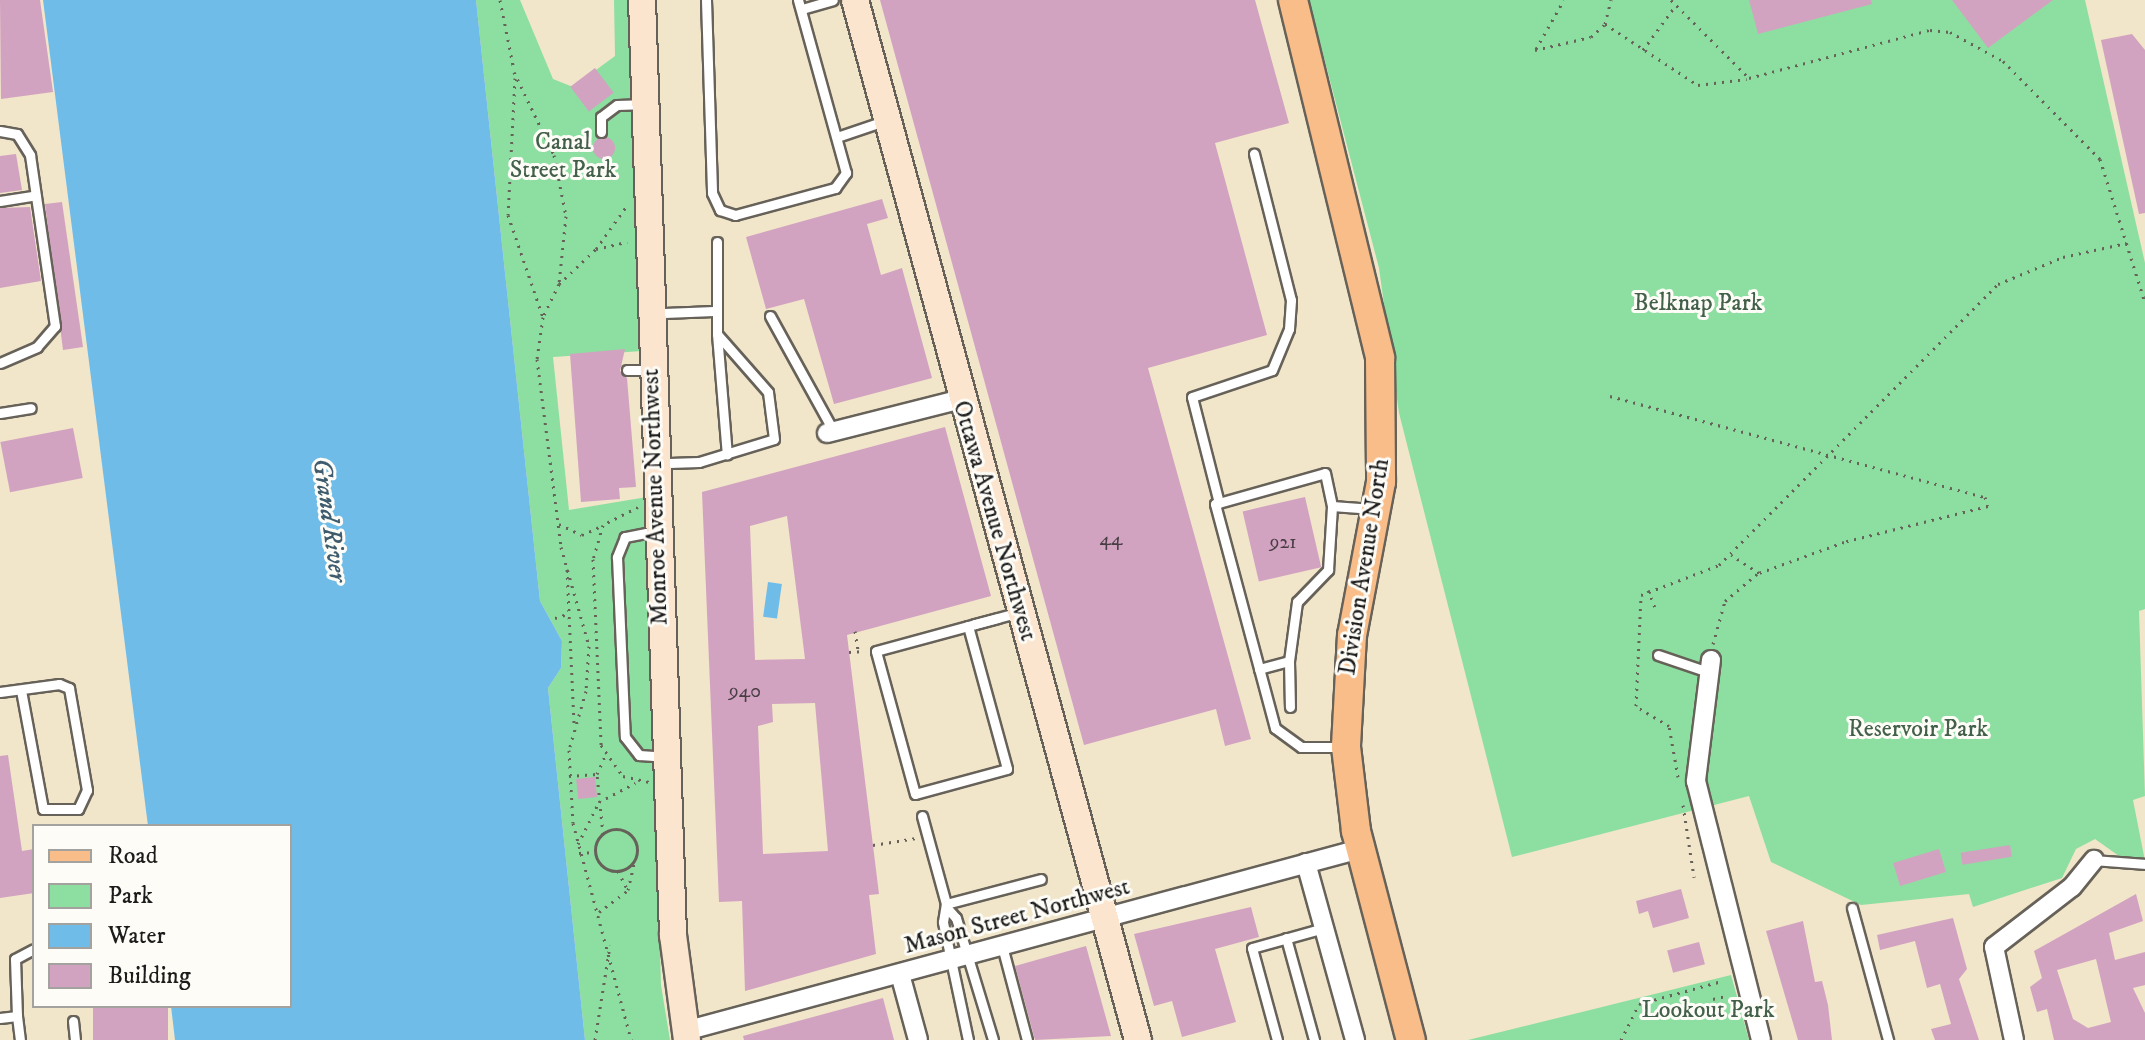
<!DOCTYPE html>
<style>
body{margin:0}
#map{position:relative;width:2145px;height:1040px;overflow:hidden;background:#f1e5ca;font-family:"IM FELL DW Pica",serif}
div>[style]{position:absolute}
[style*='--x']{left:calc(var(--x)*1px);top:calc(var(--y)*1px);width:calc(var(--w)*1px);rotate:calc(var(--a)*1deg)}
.green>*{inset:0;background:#8cdfa0}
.water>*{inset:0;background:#70bce9;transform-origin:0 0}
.building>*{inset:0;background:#d2a3c0;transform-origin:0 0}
.round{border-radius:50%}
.path>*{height:3px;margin-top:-1.5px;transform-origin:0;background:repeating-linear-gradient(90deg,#676259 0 2px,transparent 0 8px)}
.path>.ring{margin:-1.5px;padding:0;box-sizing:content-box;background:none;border:3px solid #676259;border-radius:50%}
.roads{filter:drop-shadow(2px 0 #676259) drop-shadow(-2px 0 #676259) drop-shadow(0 2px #676259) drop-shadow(0 -2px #676259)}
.lane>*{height:9px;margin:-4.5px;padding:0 4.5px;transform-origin:4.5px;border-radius:4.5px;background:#fff}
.street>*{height:18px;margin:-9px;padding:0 9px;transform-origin:9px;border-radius:9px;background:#fff}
.secondary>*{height:26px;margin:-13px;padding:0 13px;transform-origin:13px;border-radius:13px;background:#fce5cf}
.primary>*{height:28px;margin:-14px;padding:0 14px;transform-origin:14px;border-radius:14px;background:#f8bd88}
span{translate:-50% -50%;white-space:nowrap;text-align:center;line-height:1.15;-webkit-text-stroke:6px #fdfcf7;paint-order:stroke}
.number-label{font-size:20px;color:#4a3e45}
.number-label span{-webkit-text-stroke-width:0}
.park-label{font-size:24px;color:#43604a}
.street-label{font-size:24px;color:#1c1c1c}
.water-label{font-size:26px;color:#3e5c6e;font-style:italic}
.legend{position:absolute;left:32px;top:824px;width:260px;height:184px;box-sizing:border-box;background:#fdfcf7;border:2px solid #a3a29f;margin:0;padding:10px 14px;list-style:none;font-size:24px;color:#1c1c1c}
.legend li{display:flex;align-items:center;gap:16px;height:40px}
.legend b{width:40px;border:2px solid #a3a29f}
</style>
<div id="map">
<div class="green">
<div style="clip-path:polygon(476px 0,520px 0,553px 79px,573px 87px,615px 56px,614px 0,631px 0,642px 351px,553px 357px,569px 510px,647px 497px,661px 985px,670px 1040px,585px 1040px,548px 688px,561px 668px,562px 641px,540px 601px)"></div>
<div style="clip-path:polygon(1309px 0,2085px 0,2145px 263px,2145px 609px,2139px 611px,2145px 796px,2133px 800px,2145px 861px,2119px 856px,2095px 839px,2076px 849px,2062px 878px,1973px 907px,1969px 894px,1861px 905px,1771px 862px,1749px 796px,1512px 857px,1399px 413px,1379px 268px)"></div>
<div style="clip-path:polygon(1731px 975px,1749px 1040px,1468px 1040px,1586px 1011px)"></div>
</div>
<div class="water">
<div style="clip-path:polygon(43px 0,476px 0,540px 601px,562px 641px,561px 668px,548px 688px,585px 1040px,175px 1040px,171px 1006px,290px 1006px,290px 826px,148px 826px)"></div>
<div style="left:768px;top:582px;width:14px;height:35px;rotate:8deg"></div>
</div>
<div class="building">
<div style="clip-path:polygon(0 0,40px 0,53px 92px,1px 99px)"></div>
<div style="clip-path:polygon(880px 0,1255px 0,1289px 123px,1215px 143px,1267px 335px,1148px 368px,1251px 739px,1225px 746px,1216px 709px,1084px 745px)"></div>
<div style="clip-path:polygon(1749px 0,1871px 0,1872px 4px,1758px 34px)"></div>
<div style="clip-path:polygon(1952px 0,2053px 0,1988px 48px)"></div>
<div style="clip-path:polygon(2132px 34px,2145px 50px,2145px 213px,2139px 214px,2101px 40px)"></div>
<div style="left:595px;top:68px;width:31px;height:31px;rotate:53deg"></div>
<div class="round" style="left:593px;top:137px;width:22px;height:22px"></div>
<div style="clip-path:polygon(16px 154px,22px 190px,0 193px,0 156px)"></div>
<div style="clip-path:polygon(882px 199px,888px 218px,867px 224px,881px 275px,902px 268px,932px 378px,834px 404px,804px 299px,766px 309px,746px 237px)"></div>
<div style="clip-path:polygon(62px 202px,83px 347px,63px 350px,45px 204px)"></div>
<div style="clip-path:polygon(30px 207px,41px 281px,0 288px,0 208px)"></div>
<div style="clip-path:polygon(625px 349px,620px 371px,627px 378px,636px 487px,619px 488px,620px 499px,581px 502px,570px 354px)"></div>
<div style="clip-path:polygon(evenodd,945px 427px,991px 596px,847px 635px,879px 894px,869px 895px,876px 954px,745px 991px,742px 901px,719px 902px,702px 492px,945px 427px,787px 516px,805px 659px,755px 660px,750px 526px,787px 516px,945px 427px,815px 703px,828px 851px,763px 854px,758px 726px,773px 722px,772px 704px,815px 703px)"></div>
<div style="left:73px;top:428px;width:51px;height:74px;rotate:79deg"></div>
<div style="left:1305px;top:497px;width:72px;height:64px;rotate:77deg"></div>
<div style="clip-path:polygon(8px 755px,22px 851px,34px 849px,34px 893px,0 898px,0 756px)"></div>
<div style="left:595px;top:777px;width:20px;height:19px;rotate:84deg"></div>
<div style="left:2010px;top:845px;width:12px;height:50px;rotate:81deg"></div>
<div style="left:1939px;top:849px;width:24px;height:48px;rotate:73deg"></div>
<div style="clip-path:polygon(1681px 889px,1689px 918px,1653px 928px,1648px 911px,1639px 914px,1636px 901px)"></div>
<div style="clip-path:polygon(evenodd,2136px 894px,2143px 921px,2109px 933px,2115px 960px,2145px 952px,2145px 985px,2133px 988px,2145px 1013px,2145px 1040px,2054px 1040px,2047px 1009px,2037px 1012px,2030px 987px,2042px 978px,2034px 951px,2136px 894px,2096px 959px,2111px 1022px,2088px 1028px,2073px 1019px,2057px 970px,2096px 959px)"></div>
<div style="clip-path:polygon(1251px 907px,1259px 937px,1215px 949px,1236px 1022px,1182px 1037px,1172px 1001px,1154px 1006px,1134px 934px)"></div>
<div style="clip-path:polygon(1953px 918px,1967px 969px,1959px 979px,1979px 1040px,1935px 1040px,1931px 1029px,1951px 1024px,1940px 984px,1927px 988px,1915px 941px,1880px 950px,1877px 935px)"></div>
<div style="clip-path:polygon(1803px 921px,1815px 982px,1822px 981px,1828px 1005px,1832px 1040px,1798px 1040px,1766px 931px)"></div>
<div style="left:1699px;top:942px;width:23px;height:33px;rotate:75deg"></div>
<div style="clip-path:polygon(1086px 946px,1111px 1036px,1035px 1040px,1015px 966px)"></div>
<div style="clip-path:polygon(883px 998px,894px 1040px,744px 1040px,743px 1036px)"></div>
<div style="left:93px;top:1006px;width:75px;height:34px"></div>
</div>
<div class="path">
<div style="--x:500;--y:0;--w:71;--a:78.7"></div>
<div style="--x:1671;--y:0;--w:110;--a:45"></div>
<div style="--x:1749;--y:78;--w:187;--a:-14.9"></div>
<div style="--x:1930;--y:30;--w:20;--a:6"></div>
<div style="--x:1950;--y:32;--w:60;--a:28.7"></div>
<div style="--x:2003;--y:61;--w:138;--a:45.3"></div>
<div style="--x:2100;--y:159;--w:151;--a:72.6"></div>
<div style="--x:1605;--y:24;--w:111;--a:33.3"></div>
<div style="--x:1698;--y:85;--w:49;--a:-7"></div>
<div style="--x:1536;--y:49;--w:56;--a:-60.3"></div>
<div style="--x:1535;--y:50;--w:57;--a:-13.1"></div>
<div style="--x:1591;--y:37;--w:19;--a:-43"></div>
<div style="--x:1605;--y:24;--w:25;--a:-76"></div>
<div style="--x:1643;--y:50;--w:51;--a:-53.8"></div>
<div style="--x:514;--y:72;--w:92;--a:64.3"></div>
<div style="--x:554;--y:155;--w:62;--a:78.9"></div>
<div style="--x:566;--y:216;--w:68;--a:95.9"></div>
<div style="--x:559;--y:284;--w:37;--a:116"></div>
<div style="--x:543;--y:317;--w:42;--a:98.1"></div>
<div style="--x:537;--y:359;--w:190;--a:82.7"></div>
<div style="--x:561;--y:547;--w:103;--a:74.2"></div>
<div style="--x:589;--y:646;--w:45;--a:93.8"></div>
<div style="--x:586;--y:691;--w:61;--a:106.1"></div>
<div style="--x:569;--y:750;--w:73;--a:86.9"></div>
<div style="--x:573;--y:823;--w:225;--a:75"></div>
<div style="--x:515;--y:78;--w:137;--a:92.9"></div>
<div style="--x:508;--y:215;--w:108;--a:71.1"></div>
<div style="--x:596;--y:249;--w:52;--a:-54.5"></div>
<div style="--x:559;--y:284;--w:51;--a:-43.4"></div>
<div style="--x:596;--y:249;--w:32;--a:-13"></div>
<div style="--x:1610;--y:396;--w:388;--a:15.1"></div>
<div style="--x:1985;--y:497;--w:9;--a:72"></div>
<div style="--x:1988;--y:506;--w:148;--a:166"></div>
<div style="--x:1844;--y:542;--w:90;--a:160"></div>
<div style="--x:1759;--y:573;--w:33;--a:-147"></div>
<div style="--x:638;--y:507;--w:39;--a:153"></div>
<div style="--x:603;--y:525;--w:35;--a:106"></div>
<div style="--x:593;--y:559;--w:186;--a:87.5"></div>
<div style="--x:601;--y:745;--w:38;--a:55"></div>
<div style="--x:623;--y:776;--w:27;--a:13"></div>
<div style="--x:559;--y:524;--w:25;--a:26"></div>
<div style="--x:582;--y:535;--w:21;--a:-25"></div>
<div style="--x:567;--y:569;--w:156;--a:87.4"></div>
<div style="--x:1648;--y:590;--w:18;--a:68"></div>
<div style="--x:555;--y:618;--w:13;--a:-18"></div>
<div style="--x:855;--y:631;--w:20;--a:81"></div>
<div style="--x:1713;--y:644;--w:45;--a:-74.4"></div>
<div style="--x:1725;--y:601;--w:42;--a:-40.2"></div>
<div style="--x:849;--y:652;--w:16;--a:-4"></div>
<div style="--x:569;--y:776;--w:28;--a:-4"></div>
<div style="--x:1678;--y:777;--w:52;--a:-100"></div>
<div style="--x:1669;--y:726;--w:39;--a:-149"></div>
<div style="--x:1636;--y:706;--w:111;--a:-87.4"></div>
<div style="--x:1641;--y:595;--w:84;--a:-21"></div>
<div style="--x:1719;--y:565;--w:396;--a:-45.2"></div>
<div style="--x:1998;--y:284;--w:70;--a:-22.6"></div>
<div style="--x:2063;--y:257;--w:65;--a:-12.5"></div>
<div style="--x:1683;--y:805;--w:73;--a:81.3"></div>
<div class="ring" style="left:595px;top:829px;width:39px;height:39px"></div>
<div style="--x:603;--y:834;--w:60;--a:-95.7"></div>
<div style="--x:597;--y:774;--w:20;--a:-66"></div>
<div style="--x:578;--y:844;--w:47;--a:-63.4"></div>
<div style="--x:599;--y:802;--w:41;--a:-27.8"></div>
<div style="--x:873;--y:845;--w:44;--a:-9.2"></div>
<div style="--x:579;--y:853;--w:16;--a:-4"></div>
<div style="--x:618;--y:871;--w:20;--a:63"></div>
<div style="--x:599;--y:912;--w:36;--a:-37"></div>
<div style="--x:628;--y:890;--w:31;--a:-77"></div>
<div style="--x:1713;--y:999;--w:13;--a:-13"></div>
<div style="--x:595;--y:1040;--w:96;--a:-81"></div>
<div style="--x:1621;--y:1040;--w:40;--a:-63.4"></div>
<div style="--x:1639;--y:1004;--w:86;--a:-15.5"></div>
</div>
<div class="roads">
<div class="lane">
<div style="--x:706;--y:0;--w:193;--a:88.2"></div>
<div style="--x:712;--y:193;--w:19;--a:65"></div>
<div style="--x:720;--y:210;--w:16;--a:18"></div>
<div style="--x:735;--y:215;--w:104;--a:-15.1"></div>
<div style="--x:835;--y:188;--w:19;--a:-54"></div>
<div style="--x:846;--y:173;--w:180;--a:-105.5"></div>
<div style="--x:802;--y:9;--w:32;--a:-16"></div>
<div style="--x:0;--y:131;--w:17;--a:10"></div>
<div style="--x:17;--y:134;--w:25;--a:58"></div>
<div style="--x:30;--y:155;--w:173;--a:81.7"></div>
<div style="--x:55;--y:326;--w:28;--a:131"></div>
<div style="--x:37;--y:347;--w:40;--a:156.6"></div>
<div style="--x:601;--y:132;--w:15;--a:-90"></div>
<div style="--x:601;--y:117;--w:20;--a:-37"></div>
<div style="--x:617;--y:105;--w:23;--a:-2"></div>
<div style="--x:837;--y:137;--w:53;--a:-18.8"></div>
<div style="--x:0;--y:201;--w:36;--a:-9"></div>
<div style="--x:664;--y:313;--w:50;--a:-2.3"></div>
<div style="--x:770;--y:316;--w:132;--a:61.1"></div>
<div style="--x:717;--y:334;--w:121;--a:85.3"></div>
<div style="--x:627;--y:370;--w:24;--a:0"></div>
<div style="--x:0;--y:413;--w:31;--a:-9"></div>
<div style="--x:669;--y:463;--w:30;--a:-2"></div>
<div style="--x:699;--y:462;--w:78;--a:-17"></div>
<div style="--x:774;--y:439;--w:47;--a:-97.3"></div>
<div style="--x:768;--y:392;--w:77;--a:-131.3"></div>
<div style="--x:717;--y:334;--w:92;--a:-90"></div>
<div style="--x:1219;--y:503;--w:109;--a:-104.3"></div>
<div style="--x:1192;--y:397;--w:84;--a:-18.6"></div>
<div style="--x:1272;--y:370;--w:44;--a:-67.5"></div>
<div style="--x:1289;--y:329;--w:29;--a:-86"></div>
<div style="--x:1291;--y:300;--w:151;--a:-104.2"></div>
<div style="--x:656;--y:531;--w:32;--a:169"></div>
<div style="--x:625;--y:537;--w:22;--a:112"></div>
<div style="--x:617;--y:557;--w:180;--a:87.5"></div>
<div style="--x:625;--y:737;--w:23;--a:52"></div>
<div style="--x:639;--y:755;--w:26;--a:4"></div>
<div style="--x:998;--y:618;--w:24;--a:165"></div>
<div style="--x:975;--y:624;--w:47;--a:-14.9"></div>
<div style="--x:968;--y:626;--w:148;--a:74.7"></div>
<div style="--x:1007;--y:769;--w:95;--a:164.8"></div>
<div style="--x:915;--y:794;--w:148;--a:-105.3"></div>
<div style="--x:876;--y:651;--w:95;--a:-15.2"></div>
<div style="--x:968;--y:626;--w:7;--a:-16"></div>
<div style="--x:1658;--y:655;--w:53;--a:18.8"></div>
<div style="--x:1289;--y:661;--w:46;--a:88.8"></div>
<div style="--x:1259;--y:669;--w:31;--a:-15"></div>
<div style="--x:1289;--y:661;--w:60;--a:-82.3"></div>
<div style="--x:1297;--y:602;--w:45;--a:-45.9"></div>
<div style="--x:1328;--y:570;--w:64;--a:-86.4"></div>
<div style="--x:0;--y:692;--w:60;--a:-7.7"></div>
<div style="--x:59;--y:684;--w:11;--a:22"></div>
<div style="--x:69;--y:688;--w:104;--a:80"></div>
<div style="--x:87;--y:790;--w:21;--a:115"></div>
<div style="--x:78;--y:809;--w:35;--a:180"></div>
<div style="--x:43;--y:809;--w:121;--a:-100.5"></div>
<div style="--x:1342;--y:747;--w:41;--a:180"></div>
<div style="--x:1301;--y:747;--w:32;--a:-144"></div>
<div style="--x:1275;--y:728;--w:232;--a:-105"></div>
<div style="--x:1215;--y:504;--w:114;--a:-15.7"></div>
<div style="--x:1325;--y:473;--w:34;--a:78"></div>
<div style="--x:1332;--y:506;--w:41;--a:4.2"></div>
<div style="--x:922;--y:816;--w:91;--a:74.7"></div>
<div style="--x:2094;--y:860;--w:51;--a:4.5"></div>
<div style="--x:947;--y:908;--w:13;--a:48"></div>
<div style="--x:956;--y:918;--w:127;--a:73.1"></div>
<div style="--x:1852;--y:908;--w:137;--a:74.7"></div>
<div style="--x:1286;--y:938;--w:106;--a:74.6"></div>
<div style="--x:1002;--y:946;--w:97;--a:75.1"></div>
<div style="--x:17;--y:1016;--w:24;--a:83"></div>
<div style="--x:0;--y:1018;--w:17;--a:-7"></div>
<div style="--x:17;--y:1016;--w:57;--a:-92"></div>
<div style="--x:15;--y:959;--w:21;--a:-28"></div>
<div style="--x:73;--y:1021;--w:19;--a:84"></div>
<div style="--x:968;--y:1040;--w:121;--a:-102"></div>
<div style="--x:943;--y:922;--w:18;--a:-81"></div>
<div style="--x:946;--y:904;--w:98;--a:-14.7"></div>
<div style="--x:1277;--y:1040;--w:95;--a:-105.2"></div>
<div style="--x:1252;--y:948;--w:75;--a:-15.5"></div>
</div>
<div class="street">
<div style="--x:827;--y:433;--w:138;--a:-14.2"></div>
<div style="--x:1711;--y:660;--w:122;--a:97.1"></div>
<div style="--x:1696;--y:781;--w:267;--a:75.9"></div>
<div style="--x:1306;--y:863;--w:184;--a:74.5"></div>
<div style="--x:900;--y:974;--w:68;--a:74.7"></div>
<div style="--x:685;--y:1031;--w:699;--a:-15.09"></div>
<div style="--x:2014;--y:1040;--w:95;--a:-102.1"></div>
<div style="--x:1994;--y:947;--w:98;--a:-37.6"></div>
<div style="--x:2072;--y:887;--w:35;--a:-51"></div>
</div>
<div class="secondary">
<div style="--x:642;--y:0;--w:936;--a:88.1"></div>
<div style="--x:673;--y:935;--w:106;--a:82.4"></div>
<div style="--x:855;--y:0;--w:1078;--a:74.78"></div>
</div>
<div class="primary">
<div style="--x:1293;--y:0;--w:368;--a:76.3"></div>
<div style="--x:1380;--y:358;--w:124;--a:89.5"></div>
<div style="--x:1381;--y:482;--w:156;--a:100.7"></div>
<div style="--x:1352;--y:635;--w:112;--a:93.1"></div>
<div style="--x:1346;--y:747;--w:85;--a:83.2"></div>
<div style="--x:1356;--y:831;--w:216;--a:75.3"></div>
</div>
</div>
<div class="number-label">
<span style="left:1111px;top:539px">44</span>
<span style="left:1283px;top:542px">921</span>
<span style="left:745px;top:691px">940</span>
</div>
<div class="park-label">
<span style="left:563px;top:157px">Canal<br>Street Park</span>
<span style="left:1698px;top:304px">Belknap Park</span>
<span style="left:1918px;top:730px">Reservoir Park</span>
<span style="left:1708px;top:1011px">Lookout Park</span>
</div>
<div class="street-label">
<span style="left:656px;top:497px;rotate:-92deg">Monroe Avenue Northwest</span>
<span style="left:994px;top:521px;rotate:74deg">Ottawa Avenue Northwest</span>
<span style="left:1365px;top:567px;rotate:-81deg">Division Avenue North</span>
<span style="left:1017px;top:917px;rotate:-15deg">Mason Street Northwest</span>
</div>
<div class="water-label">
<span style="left:329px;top:520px;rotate:82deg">Grand River</span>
</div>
<ul class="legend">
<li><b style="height:10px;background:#f8bd88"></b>Road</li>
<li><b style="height:22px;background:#8cdfa0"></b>Park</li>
<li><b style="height:22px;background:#70bce9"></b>Water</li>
<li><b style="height:22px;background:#d2a3c0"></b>Building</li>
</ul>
</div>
